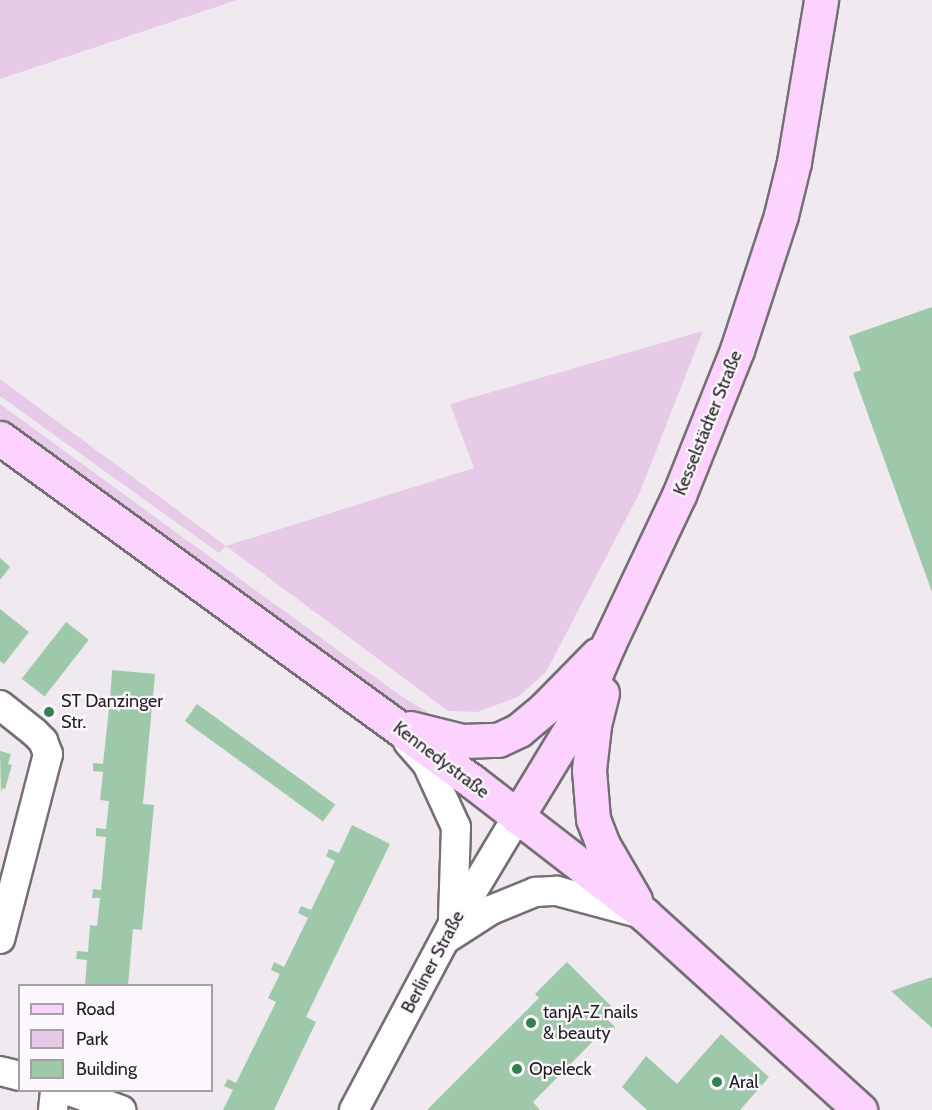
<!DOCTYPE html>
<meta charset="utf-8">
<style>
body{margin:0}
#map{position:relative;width:932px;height:1110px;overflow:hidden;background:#f0eaf0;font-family:Cabin,sans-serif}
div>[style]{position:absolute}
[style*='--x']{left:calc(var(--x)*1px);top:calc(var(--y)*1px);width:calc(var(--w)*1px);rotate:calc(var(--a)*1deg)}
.green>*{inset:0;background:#e6cae8}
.building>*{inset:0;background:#9dc9aa;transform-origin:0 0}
.roads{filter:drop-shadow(2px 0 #756f75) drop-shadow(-2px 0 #756f75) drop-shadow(0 2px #756f75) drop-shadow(0 -2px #756f75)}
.minor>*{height:28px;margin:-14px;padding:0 14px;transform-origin:14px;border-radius:14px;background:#fff}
.major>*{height:33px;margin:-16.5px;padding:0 16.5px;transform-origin:16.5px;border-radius:16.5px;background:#fcd3fe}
.dots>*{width:16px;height:16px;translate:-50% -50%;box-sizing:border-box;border:3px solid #fdf7fe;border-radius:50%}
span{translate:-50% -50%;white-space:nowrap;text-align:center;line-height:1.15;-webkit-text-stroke:4.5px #fdf7fe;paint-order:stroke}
.street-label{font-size:18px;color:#201e20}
.poi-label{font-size:18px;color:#201e20}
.left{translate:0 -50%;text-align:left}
.legend{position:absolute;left:18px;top:984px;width:195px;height:108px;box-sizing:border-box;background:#fdf7fe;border:2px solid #a5a0a5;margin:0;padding:8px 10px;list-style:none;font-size:18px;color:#201e20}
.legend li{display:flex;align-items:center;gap:12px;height:30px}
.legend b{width:30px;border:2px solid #a5a0a5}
</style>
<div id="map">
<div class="green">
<div style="clip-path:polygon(0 0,237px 0,0 79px)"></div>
<div style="clip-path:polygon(703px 331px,640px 492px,546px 672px,518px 697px,477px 712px,448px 711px,226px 546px,219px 553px,0 396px,0 379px,226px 546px,474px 468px,450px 404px)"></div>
<div style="clip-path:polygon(0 404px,398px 694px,438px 719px,488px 733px,419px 718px,406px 711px,0 418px)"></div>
</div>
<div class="building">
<div style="clip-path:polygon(932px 307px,932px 592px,853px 373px,861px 370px,849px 336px)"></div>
<div style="clip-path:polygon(0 558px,10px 567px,0 580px)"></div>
<div style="clip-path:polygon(0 609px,29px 632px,4px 664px,0 661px)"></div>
<div style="left:66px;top:622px;width:29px;height:72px;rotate:38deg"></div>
<div style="clip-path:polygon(112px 670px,155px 674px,143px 804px,154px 805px,142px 930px,133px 929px,128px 986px,85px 986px,87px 960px,76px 959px,77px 951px,88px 952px,90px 925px,97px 926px,100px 898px,92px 898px,93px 889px,101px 890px,106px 837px,96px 836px,96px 828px,106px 829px,109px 801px,100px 800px,103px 772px,93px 771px,93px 763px,103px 764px,109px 709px,99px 708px,100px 700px,110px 701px)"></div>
<div style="left:197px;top:704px;width:171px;height:21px;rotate:36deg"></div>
<div style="clip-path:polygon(50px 706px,55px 711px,49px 718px,43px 713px)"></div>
<div style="clip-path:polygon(0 751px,11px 754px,8px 764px,12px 765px,5px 789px,2px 788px,1px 794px)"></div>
<div style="clip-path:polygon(352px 825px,390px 844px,306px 1017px,316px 1022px,274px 1110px,223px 1110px,233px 1090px,224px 1086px,228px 1079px,236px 1083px,276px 1002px,268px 998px,280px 974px,271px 970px,274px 962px,284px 967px,308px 918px,298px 913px,301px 906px,311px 910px,335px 861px,326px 856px,329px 849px,339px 853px)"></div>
<div style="clip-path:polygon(567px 962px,611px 1006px,603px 1015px,615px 1027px,607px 1035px,603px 1031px,533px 1102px,540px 1110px,427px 1110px,539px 998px,535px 994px)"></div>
<div style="clip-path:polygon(932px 977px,932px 1028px,891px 991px)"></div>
<div style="clip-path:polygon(721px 1034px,769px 1077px,740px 1110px,647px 1110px,622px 1087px,646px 1056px,677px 1084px)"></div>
</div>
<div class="roads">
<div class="minor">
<div style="--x:0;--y:705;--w:43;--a:38.5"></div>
<div style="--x:34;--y:732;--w:13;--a:45"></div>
<div style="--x:43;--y:741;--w:14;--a:69"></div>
<div style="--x:48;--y:754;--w:191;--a:104.5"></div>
<div style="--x:408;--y:742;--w:29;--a:49"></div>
<div style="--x:427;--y:764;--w:69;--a:65.3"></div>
<div style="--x:456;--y:827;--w:92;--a:91.9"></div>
<div style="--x:446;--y:939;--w:54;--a:-32.8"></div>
<div style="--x:491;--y:910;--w:48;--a:-22.2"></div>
<div style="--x:535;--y:892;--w:22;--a:-3"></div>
<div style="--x:557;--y:891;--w:85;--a:15"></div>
<div style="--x:0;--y:1071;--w:21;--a:14"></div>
<div style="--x:67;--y:1090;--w:58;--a:20.3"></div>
<div style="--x:53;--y:1110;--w:20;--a:-84"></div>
<div style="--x:354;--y:1110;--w:211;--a:-62"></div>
<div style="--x:453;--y:924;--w:125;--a:-59.1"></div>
</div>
<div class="major">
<div style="--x:0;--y:438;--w:585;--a:36.03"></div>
<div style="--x:473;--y:782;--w:216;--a:37.7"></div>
<div style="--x:644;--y:914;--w:292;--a:42.2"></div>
<div style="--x:602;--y:693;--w:34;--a:104"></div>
<div style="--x:594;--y:726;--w:44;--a:96.5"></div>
<div style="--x:589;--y:770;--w:49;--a:85.3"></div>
<div style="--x:593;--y:819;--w:26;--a:69"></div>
<div style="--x:602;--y:843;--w:66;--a:59.9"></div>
<div style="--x:410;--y:728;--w:54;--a:14"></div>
<div style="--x:462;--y:741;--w:36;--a:-2"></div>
<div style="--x:498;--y:740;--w:23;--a:-25"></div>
<div style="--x:519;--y:730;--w:33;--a:-40"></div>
<div style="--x:544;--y:709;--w:76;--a:-45.5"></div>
<div style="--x:517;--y:817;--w:114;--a:-58.7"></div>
<div style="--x:576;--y:720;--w:84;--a:-66.8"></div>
<div style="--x:609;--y:643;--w:164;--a:-64.7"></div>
<div style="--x:679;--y:495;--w:156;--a:-68.2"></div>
<div style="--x:737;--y:350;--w:142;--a:-71.9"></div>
<div style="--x:781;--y:215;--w:55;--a:-76.2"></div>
<div style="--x:794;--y:162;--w:164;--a:-80.5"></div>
</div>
</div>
<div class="dots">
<div style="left:49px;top:712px;background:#328151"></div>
<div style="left:531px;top:1023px;background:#328151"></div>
<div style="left:517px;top:1069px;background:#328151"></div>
<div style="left:717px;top:1082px;background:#328151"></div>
</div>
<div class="street-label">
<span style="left:708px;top:423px;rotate:-68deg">Kesselstädter Straße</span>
<span style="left:441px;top:760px;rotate:37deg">Kennedystraße</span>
<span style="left:433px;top:962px;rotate:-62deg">Berliner Straße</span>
</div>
<div class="poi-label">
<span class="left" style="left:61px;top:712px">ST Danzinger<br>Str.</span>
<span class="left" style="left:543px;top:1023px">tanjA-Z nails<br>&amp; beauty</span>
<span class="left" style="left:529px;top:1069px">Opeleck</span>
<span class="left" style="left:729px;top:1082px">Aral</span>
</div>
<ul class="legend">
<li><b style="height:8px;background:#fcd3fe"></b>Road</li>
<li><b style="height:16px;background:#e6cae8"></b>Park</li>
<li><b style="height:16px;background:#9dc9aa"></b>Building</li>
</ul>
</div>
